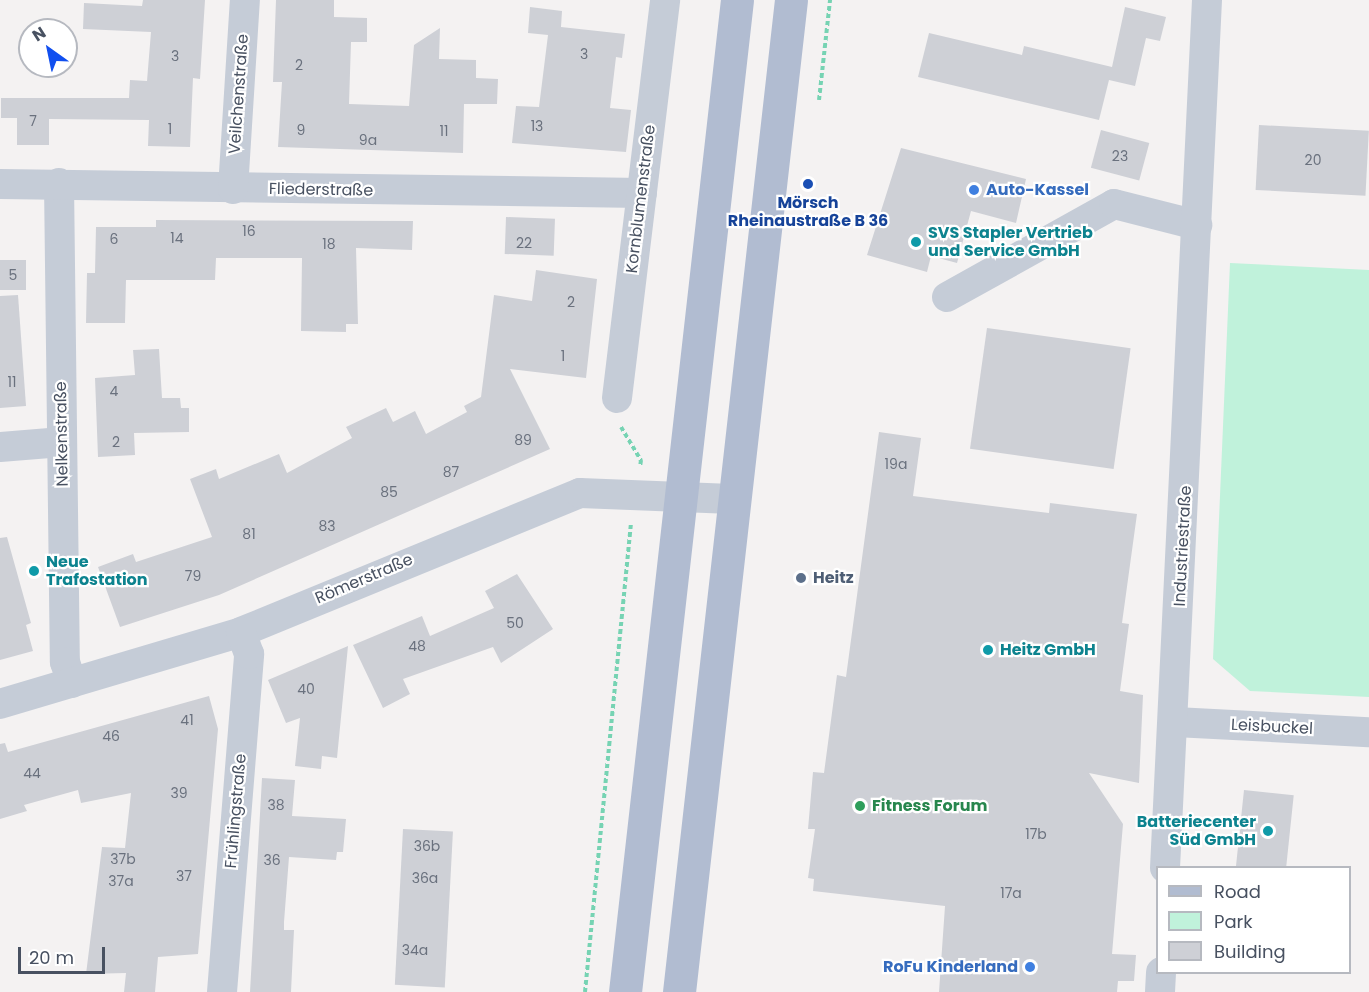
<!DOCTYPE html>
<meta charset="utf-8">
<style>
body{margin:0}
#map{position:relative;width:1369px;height:992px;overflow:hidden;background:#f4f2f2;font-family:Poppins,sans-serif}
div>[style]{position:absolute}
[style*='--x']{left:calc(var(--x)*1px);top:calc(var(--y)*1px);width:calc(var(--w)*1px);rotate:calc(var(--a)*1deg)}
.green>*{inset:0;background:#c0f2db}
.building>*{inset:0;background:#ced0d6;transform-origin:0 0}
.path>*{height:4px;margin-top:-2px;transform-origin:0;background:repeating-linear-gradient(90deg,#76d3b3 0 4.5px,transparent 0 7.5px)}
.minor>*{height:30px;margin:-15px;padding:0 15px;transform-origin:15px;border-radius:15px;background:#c5ccd7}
.major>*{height:33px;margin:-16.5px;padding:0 16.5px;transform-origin:16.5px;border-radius:16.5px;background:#b1bcd1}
.dots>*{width:16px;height:16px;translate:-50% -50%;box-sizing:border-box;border:3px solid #fff;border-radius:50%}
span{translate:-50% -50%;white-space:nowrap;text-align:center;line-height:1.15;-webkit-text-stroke:4.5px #fff;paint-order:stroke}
.number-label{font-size:14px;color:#6a717e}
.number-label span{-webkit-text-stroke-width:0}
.street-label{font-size:16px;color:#485161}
.shop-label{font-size:16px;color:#366cbe;font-weight:700}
.left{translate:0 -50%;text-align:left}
.right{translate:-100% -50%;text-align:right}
.transit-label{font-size:16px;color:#164399;font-weight:700}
.culture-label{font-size:16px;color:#0d838f;font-weight:700}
.service-label{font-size:16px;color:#4e5e75;font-weight:700}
.leisure-label{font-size:16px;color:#27864d;font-weight:700}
.legend{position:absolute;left:1156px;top:866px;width:195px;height:108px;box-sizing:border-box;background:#fff;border:2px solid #b6b9c0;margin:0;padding:8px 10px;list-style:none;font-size:18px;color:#485161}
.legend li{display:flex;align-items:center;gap:12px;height:30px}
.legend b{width:30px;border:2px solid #b6b9c0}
.north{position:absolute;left:18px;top:18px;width:60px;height:60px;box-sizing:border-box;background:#fff;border:2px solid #b6b9c0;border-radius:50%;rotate:327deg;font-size:16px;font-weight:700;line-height:24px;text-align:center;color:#485161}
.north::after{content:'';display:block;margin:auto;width:21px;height:27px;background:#114fef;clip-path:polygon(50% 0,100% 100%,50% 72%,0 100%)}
.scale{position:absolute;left:18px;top:947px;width:87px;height:27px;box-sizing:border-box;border:3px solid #485161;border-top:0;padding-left:8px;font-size:18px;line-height:21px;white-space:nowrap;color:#485161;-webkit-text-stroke:4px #fff;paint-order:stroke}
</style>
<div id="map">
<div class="green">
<div style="clip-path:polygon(1230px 263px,1369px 270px,1369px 697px,1250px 691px,1213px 659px)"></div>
</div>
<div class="building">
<div style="clip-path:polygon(143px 0,205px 0,200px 79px,193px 78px,190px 147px,148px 146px,149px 120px,49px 119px,49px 145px,17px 145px,17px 118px,1px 118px,1px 98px,129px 98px,130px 80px,147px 81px,151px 32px,83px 29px,84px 3px,142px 6px)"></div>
<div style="clip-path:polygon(276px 0,334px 0,334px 17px,367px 18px,367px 42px,351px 42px,349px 104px,409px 106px,414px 45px,440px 28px,439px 59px,476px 60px,476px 78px,498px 79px,497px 104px,464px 104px,463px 153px,278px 147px,282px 82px,273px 82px)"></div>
<div style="clip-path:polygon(530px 7px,562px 11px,561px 27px,625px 34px,622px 58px,616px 57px,610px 108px,631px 110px,626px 152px,512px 143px,516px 106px,539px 107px,548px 35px,528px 33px)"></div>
<div style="clip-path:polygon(1125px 7px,1166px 17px,1160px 41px,1146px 38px,1135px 86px,1109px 80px,1111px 72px,1099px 120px,918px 77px,929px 33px,1022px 55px,1024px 46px,1112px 67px)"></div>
<div style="left:1259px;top:125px;width:110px;height:65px;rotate:3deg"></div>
<div style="left:1101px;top:130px;width:50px;height:39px;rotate:15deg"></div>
<div style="clip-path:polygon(901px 148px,1026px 179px,1016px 223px,971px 211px,957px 263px,931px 256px,927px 272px,867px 255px)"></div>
<div style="left:506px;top:217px;width:49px;height:37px;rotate:2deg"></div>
<div style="clip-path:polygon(156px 220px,413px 221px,412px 250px,356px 248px,358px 324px,346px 324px,346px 332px,301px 331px,302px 258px,216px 258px,215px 280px,126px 280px,125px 323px,86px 323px,87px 273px,95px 273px,96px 227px,156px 227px)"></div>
<div style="left:26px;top:260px;width:30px;height:26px;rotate:90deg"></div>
<div style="clip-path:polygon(536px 270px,597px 279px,586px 378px,510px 369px,550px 449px,219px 595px,120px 627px,98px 567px,133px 554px,136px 562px,212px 537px,190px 479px,216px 469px,219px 479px,279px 454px,287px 473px,352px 438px,346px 427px,386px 408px,393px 422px,415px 411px,426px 434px,467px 412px,464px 406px,481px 397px,494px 295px,532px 301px)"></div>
<div style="clip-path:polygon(18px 295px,26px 406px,0 408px,0 296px)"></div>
<div style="left:987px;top:328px;width:145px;height:122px;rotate:8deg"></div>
<div style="clip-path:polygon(159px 349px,162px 398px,180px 398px,181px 408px,189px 408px,189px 432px,134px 433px,135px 455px,98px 457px,95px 378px,135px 375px,133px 350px)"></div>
<div style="clip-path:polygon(879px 432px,921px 438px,913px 496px,1049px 513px,1050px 503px,1137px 514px,1122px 623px,1129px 624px,1120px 691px,1143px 695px,1139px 783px,1089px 773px,1123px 824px,1112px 954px,1136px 955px,1134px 981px,1118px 981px,1117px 992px,939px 992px,945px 906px,813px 891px,814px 879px,808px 878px,815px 829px,808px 829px,813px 772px,824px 773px,837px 675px,846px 677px)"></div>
<div style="clip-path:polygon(7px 537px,31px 623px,26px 625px,33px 651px,0 660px,0 538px)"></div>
<div style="clip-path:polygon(517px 574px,553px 629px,501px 663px,493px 647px,403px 679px,410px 694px,383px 708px,353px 645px,422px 616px,430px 636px,494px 608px,485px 591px)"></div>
<div style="clip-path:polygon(348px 646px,337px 758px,322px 756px,321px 769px,295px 766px,300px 718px,286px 723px,268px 680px)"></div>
<div style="clip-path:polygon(209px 696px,218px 729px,198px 954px,158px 957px,155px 992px,124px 992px,126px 973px,86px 974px,102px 847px,125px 848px,131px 793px,81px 803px,78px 790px,24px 805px,27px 811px,0 819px,0 744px,5px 743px,8px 752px)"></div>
<div style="clip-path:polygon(262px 778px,295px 780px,292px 816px,346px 819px,343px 852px,337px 852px,336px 860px,289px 857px,284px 922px,284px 930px,294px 930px,291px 992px,250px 992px)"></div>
<div style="left:1244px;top:790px;width:50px;height:77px;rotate:6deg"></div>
<div style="left:403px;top:829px;width:50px;height:156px;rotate:3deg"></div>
</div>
<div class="path">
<div style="--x:819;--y:100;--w:101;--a:-83.7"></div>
<div style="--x:621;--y:427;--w:39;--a:59"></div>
<div style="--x:641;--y:460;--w:7;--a:98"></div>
<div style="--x:585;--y:992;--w:472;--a:-84.4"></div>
</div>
<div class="minor">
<div style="--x:59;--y:183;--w:479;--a:89.3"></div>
<div style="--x:65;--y:662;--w:22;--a:72"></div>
<div style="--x:0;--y:184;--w:642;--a:0.8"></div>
<div style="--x:233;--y:189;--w:189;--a:-86.4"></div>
<div style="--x:947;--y:297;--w:191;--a:-29.1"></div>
<div style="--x:1114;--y:204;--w:86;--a:14.2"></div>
<div style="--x:617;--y:398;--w:401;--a:-83.1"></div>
<div style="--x:0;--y:447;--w:62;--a:-4.6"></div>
<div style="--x:0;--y:704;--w:252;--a:-16.6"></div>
<div style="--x:241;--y:632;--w:366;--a:-22.3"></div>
<div style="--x:580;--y:493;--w:152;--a:2.3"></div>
<div style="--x:1175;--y:722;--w:194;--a:3"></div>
<div style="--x:1165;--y:868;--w:869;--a:-87.23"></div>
<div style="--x:222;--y:992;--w:339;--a:-85.4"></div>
<div style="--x:249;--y:654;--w:23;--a:-110"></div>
<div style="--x:1160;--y:992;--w:20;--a:-87"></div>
</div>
<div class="major">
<div style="--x:625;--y:992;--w:998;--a:-83.56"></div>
<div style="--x:679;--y:992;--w:998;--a:-83.56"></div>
</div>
<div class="dots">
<div style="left:808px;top:184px;background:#1a4fb4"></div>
<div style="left:974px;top:190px;background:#3f7fe0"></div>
<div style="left:916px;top:242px;background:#0f9aa8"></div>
<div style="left:34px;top:571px;background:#0f9aa8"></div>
<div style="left:801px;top:578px;background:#5c6f8a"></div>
<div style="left:988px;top:650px;background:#0f9aa8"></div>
<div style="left:860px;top:806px;background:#2e9e5b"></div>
<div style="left:1268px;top:831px;background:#0f9aa8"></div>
<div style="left:1030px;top:967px;background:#3f7fe0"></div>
</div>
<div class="number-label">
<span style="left:584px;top:54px">3</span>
<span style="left:175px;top:56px">3</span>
<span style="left:299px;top:65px">2</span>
<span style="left:33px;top:121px">7</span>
<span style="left:537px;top:126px">13</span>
<span style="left:170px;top:129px">1</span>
<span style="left:301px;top:130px">9</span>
<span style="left:444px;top:131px">11</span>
<span style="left:368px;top:140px">9a</span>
<span style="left:1120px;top:156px">23</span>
<span style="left:1313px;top:160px">20</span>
<span style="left:249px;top:231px">16</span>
<span style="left:177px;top:238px">14</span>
<span style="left:114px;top:239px">6</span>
<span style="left:524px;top:243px">22</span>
<span style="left:329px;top:244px">18</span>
<span style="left:13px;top:275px">5</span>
<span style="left:571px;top:302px">2</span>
<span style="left:563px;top:356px">1</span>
<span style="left:12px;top:382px">11</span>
<span style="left:114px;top:391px">4</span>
<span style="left:523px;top:440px">89</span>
<span style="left:116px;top:442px">2</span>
<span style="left:896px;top:464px">19a</span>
<span style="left:451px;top:472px">87</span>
<span style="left:389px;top:492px">85</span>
<span style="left:327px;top:526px">83</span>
<span style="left:249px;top:534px">81</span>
<span style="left:193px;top:576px">79</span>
<span style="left:515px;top:623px">50</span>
<span style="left:417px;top:646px">48</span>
<span style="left:306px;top:689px">40</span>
<span style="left:187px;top:720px">41</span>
<span style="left:111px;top:736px">46</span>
<span style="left:32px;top:773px">44</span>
<span style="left:179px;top:793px">39</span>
<span style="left:276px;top:805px">38</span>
<span style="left:1036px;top:834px">17b</span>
<span style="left:427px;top:846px">36b</span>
<span style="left:123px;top:859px">37b</span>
<span style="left:272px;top:860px">36</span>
<span style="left:184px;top:876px">37</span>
<span style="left:425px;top:878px">36a</span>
<span style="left:121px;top:881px">37a</span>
<span style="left:1011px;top:893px">17a</span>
<span style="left:415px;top:950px">34a</span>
</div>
<div class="street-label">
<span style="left:239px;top:94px;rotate:-86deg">Veilchenstraße</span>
<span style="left:321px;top:190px;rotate:1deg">Fliederstraße</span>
<span style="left:641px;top:199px;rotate:-83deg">Kornblumenstraße</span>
<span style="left:62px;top:434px;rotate:-91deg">Nelkenstraße</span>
<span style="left:1183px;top:546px;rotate:-87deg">Industriestraße</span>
<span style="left:364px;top:579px;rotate:-23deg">Römerstraße</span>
<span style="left:1272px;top:727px;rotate:3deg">Leisbuckel</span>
<span style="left:236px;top:811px;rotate:-85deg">Frühlingstraße</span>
</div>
<div class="shop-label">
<span class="left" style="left:986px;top:190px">Auto-Kassel</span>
<span class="right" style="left:1018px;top:967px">RoFu Kinderland</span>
</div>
<div class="transit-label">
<span style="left:808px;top:212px">Mörsch<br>Rheinaustraße B 36</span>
</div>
<div class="culture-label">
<span class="left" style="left:928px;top:242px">SVS Stapler Vertrieb<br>und Service GmbH</span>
<span class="left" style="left:46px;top:571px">Neue<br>Trafostation</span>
<span class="left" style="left:1000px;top:650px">Heitz GmbH</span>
<span class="right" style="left:1256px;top:831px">Batteriecenter<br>Süd GmbH</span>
</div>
<div class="service-label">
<span class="left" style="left:813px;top:578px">Heitz</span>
</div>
<div class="leisure-label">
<span class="left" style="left:872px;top:806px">Fitness Forum</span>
</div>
<ul class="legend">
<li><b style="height:8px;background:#b1bcd1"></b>Road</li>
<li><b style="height:16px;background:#c0f2db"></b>Park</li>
<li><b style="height:16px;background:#ced0d6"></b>Building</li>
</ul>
<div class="north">N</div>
<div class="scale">20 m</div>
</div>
